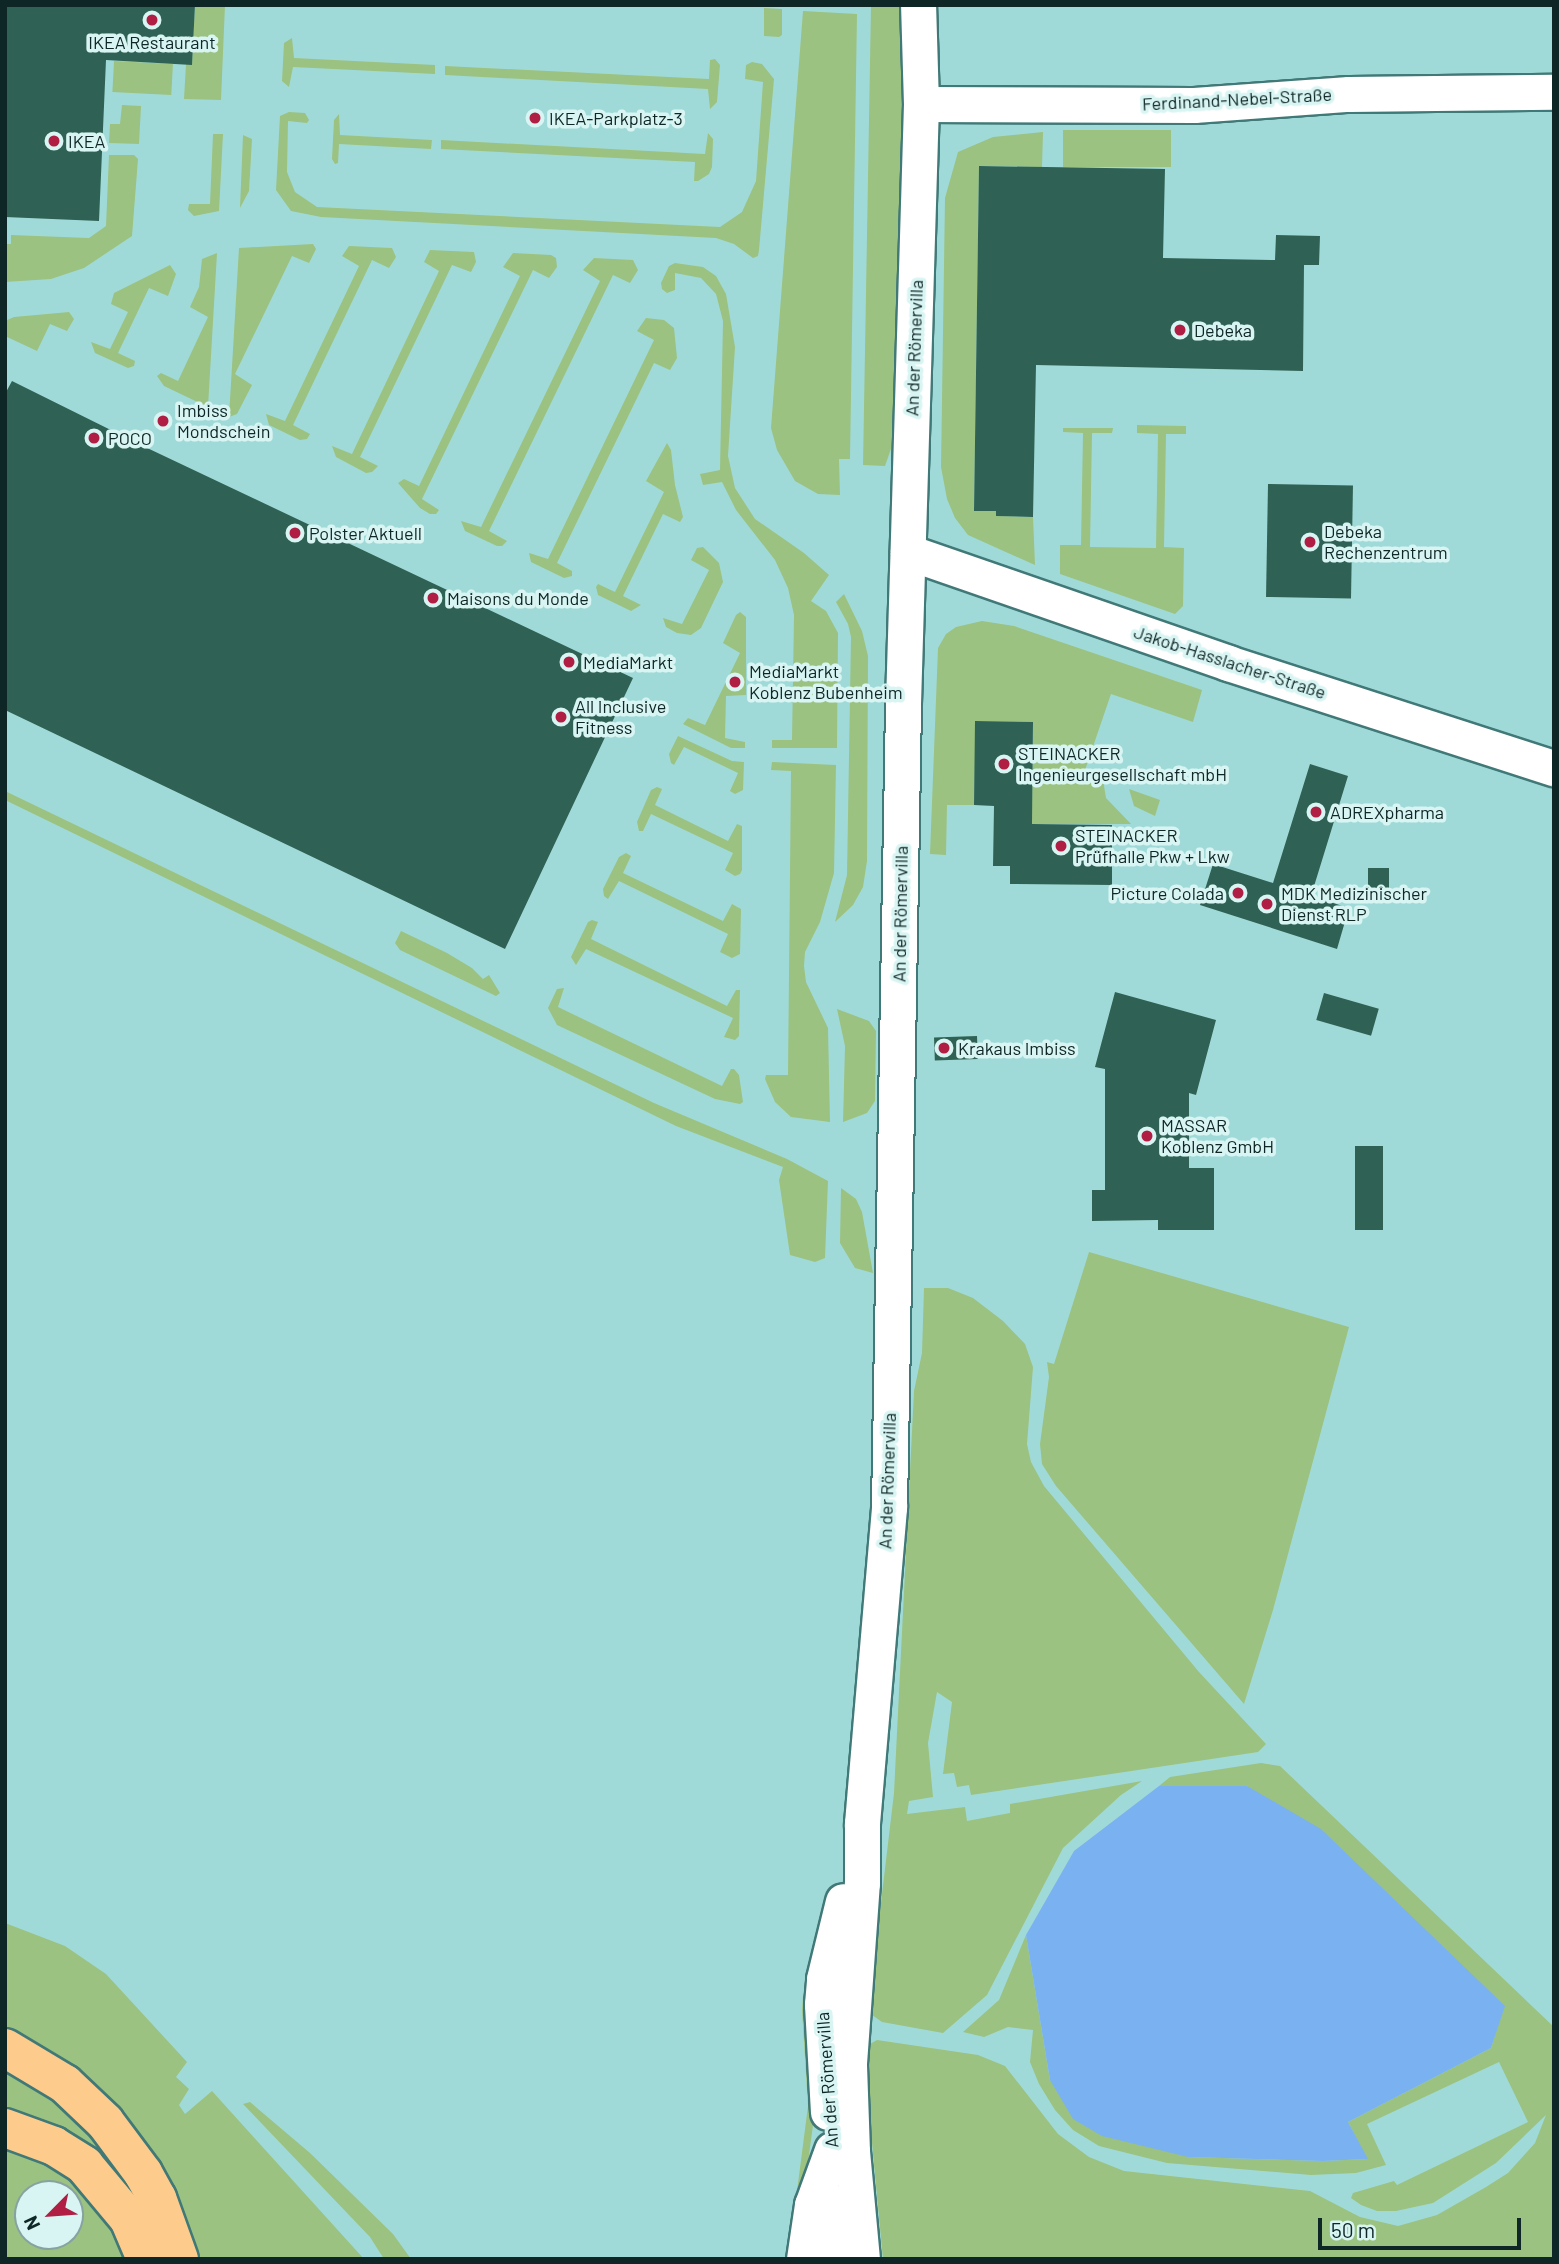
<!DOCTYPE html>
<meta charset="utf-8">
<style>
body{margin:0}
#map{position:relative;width:1559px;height:2264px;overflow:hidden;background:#a0dad8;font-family:Barlow,sans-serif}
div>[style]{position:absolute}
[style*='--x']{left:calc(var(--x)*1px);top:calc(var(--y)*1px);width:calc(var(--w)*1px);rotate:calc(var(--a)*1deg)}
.green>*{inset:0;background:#9bc280;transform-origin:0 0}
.water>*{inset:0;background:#7ab1f1}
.building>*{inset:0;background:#2f6254;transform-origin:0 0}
.roads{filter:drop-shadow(2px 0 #407977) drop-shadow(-2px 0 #407977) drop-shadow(0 2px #407977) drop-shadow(0 -2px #407977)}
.minor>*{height:35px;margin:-17.5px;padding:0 17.5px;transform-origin:17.5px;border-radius:17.5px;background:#fff}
.highway>*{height:38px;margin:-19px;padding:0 19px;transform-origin:19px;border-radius:19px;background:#fdcc8c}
.dots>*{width:19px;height:19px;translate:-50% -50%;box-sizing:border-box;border:4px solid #d8f5f3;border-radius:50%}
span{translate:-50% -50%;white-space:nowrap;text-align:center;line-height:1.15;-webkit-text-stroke:7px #d8f5f3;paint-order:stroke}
.poi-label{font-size:18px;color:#0e2625}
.left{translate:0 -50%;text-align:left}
.right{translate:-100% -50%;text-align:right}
.street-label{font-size:18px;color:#0e2625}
.frame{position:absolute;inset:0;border:7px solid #0e2625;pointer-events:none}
.north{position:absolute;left:14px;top:2180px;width:70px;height:70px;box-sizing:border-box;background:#d8f5f3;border:2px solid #87a2a1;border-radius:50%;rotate:245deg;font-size:19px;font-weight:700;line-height:28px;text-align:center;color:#0e2625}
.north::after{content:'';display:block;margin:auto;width:24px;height:32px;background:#b11e44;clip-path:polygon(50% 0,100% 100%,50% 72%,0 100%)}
.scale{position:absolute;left:1318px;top:2218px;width:203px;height:32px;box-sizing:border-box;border:4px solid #0e2625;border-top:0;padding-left:9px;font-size:21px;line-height:24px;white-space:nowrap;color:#0e2625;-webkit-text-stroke:5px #d8f5f3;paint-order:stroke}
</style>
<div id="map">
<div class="green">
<div style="clip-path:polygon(195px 5px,225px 5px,221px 100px,184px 99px,186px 64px,192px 64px)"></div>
<div style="clip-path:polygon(871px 5px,902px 7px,905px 51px,901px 317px,893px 443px,885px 466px,863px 465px)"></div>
<div style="clip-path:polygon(764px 8px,782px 9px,782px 35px,779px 37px,764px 36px)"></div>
<div style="clip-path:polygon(803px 11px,857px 14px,850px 459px,839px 459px,840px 495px,818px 494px,795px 481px,777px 450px,771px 428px)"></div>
<div style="clip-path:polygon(292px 38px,294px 58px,435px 65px,435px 74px,293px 67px,289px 87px,282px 81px,284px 43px)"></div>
<div style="clip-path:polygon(715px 59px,720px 65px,717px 102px,710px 109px,708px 89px,445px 75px,445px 66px,709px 79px,710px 60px)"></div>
<div style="left:114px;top:61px;width:59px;height:31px;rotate:3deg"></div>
<div style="clip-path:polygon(752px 62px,762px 64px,774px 79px,759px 250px,758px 256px,753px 258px,734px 244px,716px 238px,321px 217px,291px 211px,276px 190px,280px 116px,289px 112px,305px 113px,309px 120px,307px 123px,288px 121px,287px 172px,295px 192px,317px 207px,720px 227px,742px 212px,756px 181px,763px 82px,745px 79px,746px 65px)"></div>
<div style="clip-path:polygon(122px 105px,141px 106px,139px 144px,109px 143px,110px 124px,120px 124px)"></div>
<div style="clip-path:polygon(339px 114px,340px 135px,432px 140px,431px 149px,339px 144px,338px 163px,335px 164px,332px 159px,334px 120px)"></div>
<div style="left:1063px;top:130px;width:108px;height:37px"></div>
<div style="clip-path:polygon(1043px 132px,1042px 167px,979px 166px,974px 510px,996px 511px,996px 516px,1033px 517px,1035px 565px,968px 535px,955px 518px,947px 499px,941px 467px,945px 198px,958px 152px,993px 137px)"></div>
<div style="clip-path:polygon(708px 133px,713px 139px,712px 167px,709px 174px,698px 181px,694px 181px,695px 162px,441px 149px,441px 140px,705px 154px)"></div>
<div style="clip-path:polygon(213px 134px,223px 134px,219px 211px,194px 216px,188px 210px,189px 204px,210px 204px)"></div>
<div style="clip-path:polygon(243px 135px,252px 139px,249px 191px,240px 208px)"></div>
<div style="clip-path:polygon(109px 155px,134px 155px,138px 159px,132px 236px,84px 268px,51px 279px,5px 282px,5px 244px,11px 244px,11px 235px,89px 238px,106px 226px)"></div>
<div style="clip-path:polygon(313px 244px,316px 249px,309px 263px,292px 256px,235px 374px,252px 385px,237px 414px,229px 417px,239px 248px)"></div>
<div style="clip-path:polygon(349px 246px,392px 248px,396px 257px,389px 268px,372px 260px,293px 425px,310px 434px,307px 439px,300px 440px,269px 425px,266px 414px,285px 421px,359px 266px,342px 256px)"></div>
<div style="clip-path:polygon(430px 250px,474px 252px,476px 262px,471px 272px,452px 265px,360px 457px,378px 466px,372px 472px,366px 473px,336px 457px,332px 446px,352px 454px,439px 271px,424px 262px)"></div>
<div style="clip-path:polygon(217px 253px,208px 407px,164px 386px,157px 376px,161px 373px,178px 381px,208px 317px,190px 307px,199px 287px,202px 259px)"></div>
<div style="clip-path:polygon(513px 253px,551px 255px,556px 258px,557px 267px,549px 278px,533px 270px,422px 499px,439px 510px,436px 514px,430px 514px,420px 508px,398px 483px,404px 479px,419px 486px,520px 276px,503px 267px)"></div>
<div style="clip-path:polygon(594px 258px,633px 260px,638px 270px,630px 283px,613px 275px,489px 531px,507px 541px,502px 546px,497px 546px,465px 531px,461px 521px,481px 527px,600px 281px,583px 270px)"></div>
<div style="clip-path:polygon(675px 263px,703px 267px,716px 276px,726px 294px,735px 347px,728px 456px,735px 488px,755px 519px,804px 553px,829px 575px,811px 601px,826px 611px,838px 633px,837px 748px,772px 748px,772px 740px,792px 740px,794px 615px,788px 588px,775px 560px,736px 510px,722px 482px,703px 485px,700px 474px,720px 470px,723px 321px,716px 294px,701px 278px,675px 273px,675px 290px,667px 293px,662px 289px,661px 283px,669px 266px)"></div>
<div style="clip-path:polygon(170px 265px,176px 274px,168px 296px,149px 288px,118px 353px,135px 361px,134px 366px,128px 368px,95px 353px,91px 342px,110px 349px,128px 312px,111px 304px,114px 293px)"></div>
<div style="clip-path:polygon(69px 312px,74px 319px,67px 331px,50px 324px,37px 351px,5px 336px,5px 321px,14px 317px)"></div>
<div style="clip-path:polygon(646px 318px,664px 320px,674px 328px,677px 358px,670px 370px,654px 363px,557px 563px,572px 571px,572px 576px,564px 578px,531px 562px,529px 553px,548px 559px,654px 340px,637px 331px)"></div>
<div style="clip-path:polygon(1137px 425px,1186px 426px,1186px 434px,1166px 434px,1164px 547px,1184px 548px,1183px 606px,1175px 614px,1060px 574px,1060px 545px,1081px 545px,1083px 433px,1063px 432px,1063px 428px,1113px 428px,1112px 433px,1092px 433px,1090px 547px,1156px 548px,1158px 434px,1137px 433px)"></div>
<div style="clip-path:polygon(667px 443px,671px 450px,675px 485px,683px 517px,680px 522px,663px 514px,623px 596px,641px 605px,631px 611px,598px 595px,596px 587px,598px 584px,615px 592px,664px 492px,646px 481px)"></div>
<div style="clip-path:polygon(703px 547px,719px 563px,723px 582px,701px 628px,691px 635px,677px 633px,666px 627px,663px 618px,682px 624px,709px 570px,691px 560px,697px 548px)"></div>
<div style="clip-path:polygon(844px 594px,862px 631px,868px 656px,867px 861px,863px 887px,853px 905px,835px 922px,847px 875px,851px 637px,848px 624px,836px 602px)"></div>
<div style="clip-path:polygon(740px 612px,746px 617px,746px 695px,726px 696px,725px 738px,745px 742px,745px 748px,731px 748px,683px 724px,688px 718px,705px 725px,740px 653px,723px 643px,736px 615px)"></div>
<div style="clip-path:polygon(982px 621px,1014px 626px,1202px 690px,1193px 722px,1111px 694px,1084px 773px,1103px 780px,1106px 798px,1131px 824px,1011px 824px,1032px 806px,1033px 722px,976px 721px,974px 805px,947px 805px,946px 855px,930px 854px,938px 648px,946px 634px,956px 627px)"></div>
<div style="clip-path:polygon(678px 736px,732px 761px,744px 762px,743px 790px,735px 794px,730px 791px,738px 773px,684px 747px,674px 765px,671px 763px,669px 754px)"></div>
<div style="clip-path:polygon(772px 762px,836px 765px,834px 873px,820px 922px,805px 952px,804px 966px,806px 982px,828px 1028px,830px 1122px,791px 1117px,775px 1102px,765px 1079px,766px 1075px,788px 1075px,791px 771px,771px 770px)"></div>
<div style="clip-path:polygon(657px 787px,662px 789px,655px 805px,728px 841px,737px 824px,742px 826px,742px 870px,740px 874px,735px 876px,725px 870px,733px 853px,651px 814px,643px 831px,639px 831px,637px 822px,651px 790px)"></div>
<div style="clip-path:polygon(1129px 789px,1160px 800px,1155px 816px,1134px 806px)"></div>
<div style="clip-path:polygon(5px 791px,654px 1103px,787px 1159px,828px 1181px,825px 1258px,815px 1262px,790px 1255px,779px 1180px,783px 1167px,676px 1126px,5px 800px)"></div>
<div style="clip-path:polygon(626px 853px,631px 856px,623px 873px,723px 921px,732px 904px,741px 909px,740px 954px,732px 958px,720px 952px,728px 934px,619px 881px,608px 899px,604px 896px,603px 889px,619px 857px)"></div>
<div style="clip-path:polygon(592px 920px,598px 922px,591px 939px,727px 1006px,736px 990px,740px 990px,739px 1036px,735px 1040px,724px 1037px,733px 1018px,586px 949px,576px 965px,571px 957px,588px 922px)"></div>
<div style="clip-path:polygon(401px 931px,447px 953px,472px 968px,483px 979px,489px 975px,500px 993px,496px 996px,400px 950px,395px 943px)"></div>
<div style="clip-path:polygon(564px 988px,558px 1007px,722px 1086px,731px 1069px,734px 1069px,739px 1075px,743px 1102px,740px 1104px,715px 1099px,557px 1025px,548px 1008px,557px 989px)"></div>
<div style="clip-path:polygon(837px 1009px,869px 1021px,876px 1031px,875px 1101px,867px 1113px,843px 1122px,845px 1046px)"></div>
<div style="clip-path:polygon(841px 1188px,856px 1199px,862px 1212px,873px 1273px,855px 1268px,840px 1243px)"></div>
<div style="clip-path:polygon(1089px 1252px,1349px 1327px,1273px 1610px,1244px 1704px,1056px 1486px,1042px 1464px,1040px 1444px,1049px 1377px,1047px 1362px,1054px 1364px)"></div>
<div style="clip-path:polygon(924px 1288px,948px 1288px,973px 1298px,1003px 1321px,1025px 1344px,1033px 1367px,1027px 1444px,1031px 1462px,1044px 1486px,1199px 1672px,1266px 1744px,1258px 1752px,971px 1795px,969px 1785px,957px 1787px,954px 1773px,943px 1774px,952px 1702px,937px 1692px,928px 1743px,933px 1797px,909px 1801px,907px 1814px,965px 1807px,967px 1821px,1010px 1813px,1010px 1804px,1142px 1781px,1121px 1795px,1063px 1848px,987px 1995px,943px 2033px,882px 2022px,868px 2012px,894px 1793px,914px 1391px,922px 1353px)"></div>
<div style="clip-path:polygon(1261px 1763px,1280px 1766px,1554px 2027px,1554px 2259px,883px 2259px,863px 2048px,877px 2040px,978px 2055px,1005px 2066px,1058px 2134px,1089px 2157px,1124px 2171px,1310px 2191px,1360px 2217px,1398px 2226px,1437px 2215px,1486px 2187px,1508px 2173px,1535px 2143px,1546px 2115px,1496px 2163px,1433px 2203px,1396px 2211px,1377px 2211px,1361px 2205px,1351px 2198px,1353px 2193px,1394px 2181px,1397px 2185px,1528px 2122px,1499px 2062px,1367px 2124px,1386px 2165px,1356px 2173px,1311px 2175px,1167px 2163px,1099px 2146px,1073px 2130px,1055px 2110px,1039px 2084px,1030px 2062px,1033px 2030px,1008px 2027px,984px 2037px,963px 2032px,999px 2000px,1026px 1935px,1050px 2080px,1188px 2157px,1323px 2161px,1367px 2159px,1348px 2122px,1491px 2048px,1504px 2006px,1413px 1919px,1247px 1786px,1159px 1786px,1170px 1777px)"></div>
<div style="clip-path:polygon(5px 1923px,65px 1946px,106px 1974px,187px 2062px,176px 2077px,189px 2089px,179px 2105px,185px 2114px,212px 2091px,364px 2259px,192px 2259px,5px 2030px)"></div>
<div style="clip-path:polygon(810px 1987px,816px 2103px,795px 2259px,793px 2222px,808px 2106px,802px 2010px,803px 1996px)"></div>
<div style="clip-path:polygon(5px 2060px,54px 2089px,151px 2210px,5px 2116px)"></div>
<div style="clip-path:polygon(250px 2102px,310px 2153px,393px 2234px,411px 2259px,384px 2259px,370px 2237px,243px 2104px)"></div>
<div style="clip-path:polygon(evenodd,5px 2138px,82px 2179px,135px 2259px,5px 2259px,5px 2138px,28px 2194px,70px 2194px,70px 2236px,28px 2236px,28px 2194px)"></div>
</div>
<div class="water">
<div style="clip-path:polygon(1159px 1786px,1247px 1786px,1321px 1829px,1505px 2006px,1491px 2048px,1348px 2122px,1368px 2159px,1323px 2161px,1188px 2157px,1102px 2136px,1073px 2119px,1050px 2080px,1026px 1935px,1074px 1851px)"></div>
</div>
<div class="building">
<div style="clip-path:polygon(5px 5px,195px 5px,192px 65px,106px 60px,99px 221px,5px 217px)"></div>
<div style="clip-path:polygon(979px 166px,1165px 169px,1163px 258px,1275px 260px,1276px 235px,1320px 236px,1319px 265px,1304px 265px,1303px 371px,1036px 365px,1033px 517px,996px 516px,996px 511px,974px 511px)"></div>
<div style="clip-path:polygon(12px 381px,143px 446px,633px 678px,505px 949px,5px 710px,5px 394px)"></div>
<div style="left:1268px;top:484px;width:85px;height:113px;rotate:1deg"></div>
<div style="clip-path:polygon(975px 721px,1033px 722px,1032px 824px,1112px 825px,1112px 885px,1010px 884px,1010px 866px,993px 866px,994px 806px,974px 805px)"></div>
<div style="clip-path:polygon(1310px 764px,1348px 776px,1311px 896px,1349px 908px,1337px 949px,1200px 905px,1213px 864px,1273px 883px)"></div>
<div style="left:1368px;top:868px;width:21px;height:27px"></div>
<div style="clip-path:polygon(1115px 992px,1216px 1020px,1196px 1095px,1189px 1093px,1189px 1168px,1214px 1168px,1214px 1230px,1158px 1230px,1158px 1220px,1092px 1221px,1092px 1190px,1105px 1190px,1105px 1069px,1095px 1067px)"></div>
<div style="left:1324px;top:993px;width:57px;height:28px;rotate:16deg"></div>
<div style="left:977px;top:1036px;width:23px;height:43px;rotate:88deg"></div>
<div style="left:1355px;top:1146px;width:28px;height:84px"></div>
</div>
<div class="roads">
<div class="minor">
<div style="--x:921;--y:104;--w:273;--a:0.2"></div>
<div style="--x:1194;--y:105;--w:155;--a:-4.1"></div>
<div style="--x:1349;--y:94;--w:205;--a:-0.6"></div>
<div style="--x:908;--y:552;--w:339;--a:19.1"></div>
<div style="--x:1228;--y:663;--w:342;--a:17.9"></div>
<div style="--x:828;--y:2112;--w:108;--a:-93.2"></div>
<div style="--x:822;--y:2004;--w:25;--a:-85"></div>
<div style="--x:824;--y:1979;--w:80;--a:-76.3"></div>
<div style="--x:835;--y:2203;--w:56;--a:88"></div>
<div style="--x:804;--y:2259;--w:55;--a:-81.6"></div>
<div style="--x:812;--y:2205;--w:59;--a:-70"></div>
<div style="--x:862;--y:2259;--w:108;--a:-95.3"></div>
<div style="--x:852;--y:2151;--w:88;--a:-92"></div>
<div style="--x:849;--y:2063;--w:180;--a:-85.9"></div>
<div style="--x:862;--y:1883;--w:60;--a:-90"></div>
<div style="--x:862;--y:1823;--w:317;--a:-85.1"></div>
<div style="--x:889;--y:1507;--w:804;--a:-89"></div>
<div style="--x:903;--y:703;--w:599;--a:-88.28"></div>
<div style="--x:921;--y:104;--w:99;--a:-91.7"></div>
</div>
<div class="highway">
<div style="--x:5;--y:2048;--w:70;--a:31"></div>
<div style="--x:65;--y:2084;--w:55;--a:43.5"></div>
<div style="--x:105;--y:2122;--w:64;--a:53.3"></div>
<div style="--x:143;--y:2173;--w:29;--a:61"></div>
<div style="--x:157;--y:2198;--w:65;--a:70.2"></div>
<div style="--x:5;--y:2128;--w:52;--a:20.2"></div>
<div style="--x:54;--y:2146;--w:36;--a:32"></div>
<div style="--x:84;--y:2165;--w:70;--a:50.2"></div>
<div style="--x:129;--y:2219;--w:43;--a:67"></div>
</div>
</div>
<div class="dots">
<div style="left:152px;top:20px;background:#b11e44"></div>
<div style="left:535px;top:118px;background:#b11e44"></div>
<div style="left:54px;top:141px;background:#b11e44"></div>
<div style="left:1180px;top:330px;background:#b11e44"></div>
<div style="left:163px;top:421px;background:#b11e44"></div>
<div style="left:94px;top:438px;background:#b11e44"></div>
<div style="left:295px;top:533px;background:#b11e44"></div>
<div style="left:1310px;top:542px;background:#b11e44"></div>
<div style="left:433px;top:598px;background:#b11e44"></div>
<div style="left:569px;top:662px;background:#b11e44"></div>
<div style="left:735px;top:682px;background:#b11e44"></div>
<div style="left:561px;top:717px;background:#b11e44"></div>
<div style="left:1004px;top:764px;background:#b11e44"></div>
<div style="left:1316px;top:812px;background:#b11e44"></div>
<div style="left:1061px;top:846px;background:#b11e44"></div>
<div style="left:1238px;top:893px;background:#b11e44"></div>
<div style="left:1267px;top:904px;background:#b11e44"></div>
<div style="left:944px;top:1048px;background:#b11e44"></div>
<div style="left:1147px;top:1136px;background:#b11e44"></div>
</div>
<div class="poi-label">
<span style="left:152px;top:42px">IKEA Restaurant</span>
<span class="left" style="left:549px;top:118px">IKEA-Parkplatz-3</span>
<span class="left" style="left:68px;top:141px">IKEA</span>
<span class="left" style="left:1194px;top:330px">Debeka</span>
<span class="left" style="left:177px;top:421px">Imbiss<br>Mondschein</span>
<span class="left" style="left:108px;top:438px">POCO</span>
<span class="left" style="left:1324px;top:542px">Debeka<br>Rechenzentrum</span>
<span class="left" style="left:309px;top:533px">Polster Aktuell</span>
<span class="left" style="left:447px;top:598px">Maisons du Monde</span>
<span class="left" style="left:583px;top:662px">MediaMarkt</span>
<span class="left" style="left:749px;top:682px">MediaMarkt<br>Koblenz Bubenheim</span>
<span class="left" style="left:575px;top:717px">All Inclusive<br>Fitness</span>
<span class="left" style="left:1018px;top:764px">STEINACKER<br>Ingenieurgesellschaft mbH</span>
<span class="left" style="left:1330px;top:812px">ADREXpharma</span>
<span class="left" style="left:1075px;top:846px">STEINACKER<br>Prüfhalle Pkw + Lkw</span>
<span class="right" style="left:1224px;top:893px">Picture Colada</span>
<span class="left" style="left:1281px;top:904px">MDK Medizinischer<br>Dienst RLP</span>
<span class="left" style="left:958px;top:1048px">Krakaus Imbiss</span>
<span class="left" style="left:1161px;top:1136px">MASSAR<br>Koblenz GmbH</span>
</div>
<div class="street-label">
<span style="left:1237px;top:99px;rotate:-3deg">Ferdinand-Nebel-Straße</span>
<span style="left:914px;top:348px;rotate:-88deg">An der Römervilla</span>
<span style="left:1230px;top:662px;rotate:18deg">Jakob-Hasslacher-Straße</span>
<span style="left:900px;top:914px;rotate:-89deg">An der Römervilla</span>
<span style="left:887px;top:1481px;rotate:-88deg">An der Römervilla</span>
<span style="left:827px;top:2080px;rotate:-94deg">An der Römervilla</span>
</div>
<div class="frame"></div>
<div class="north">N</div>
<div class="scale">50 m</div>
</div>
